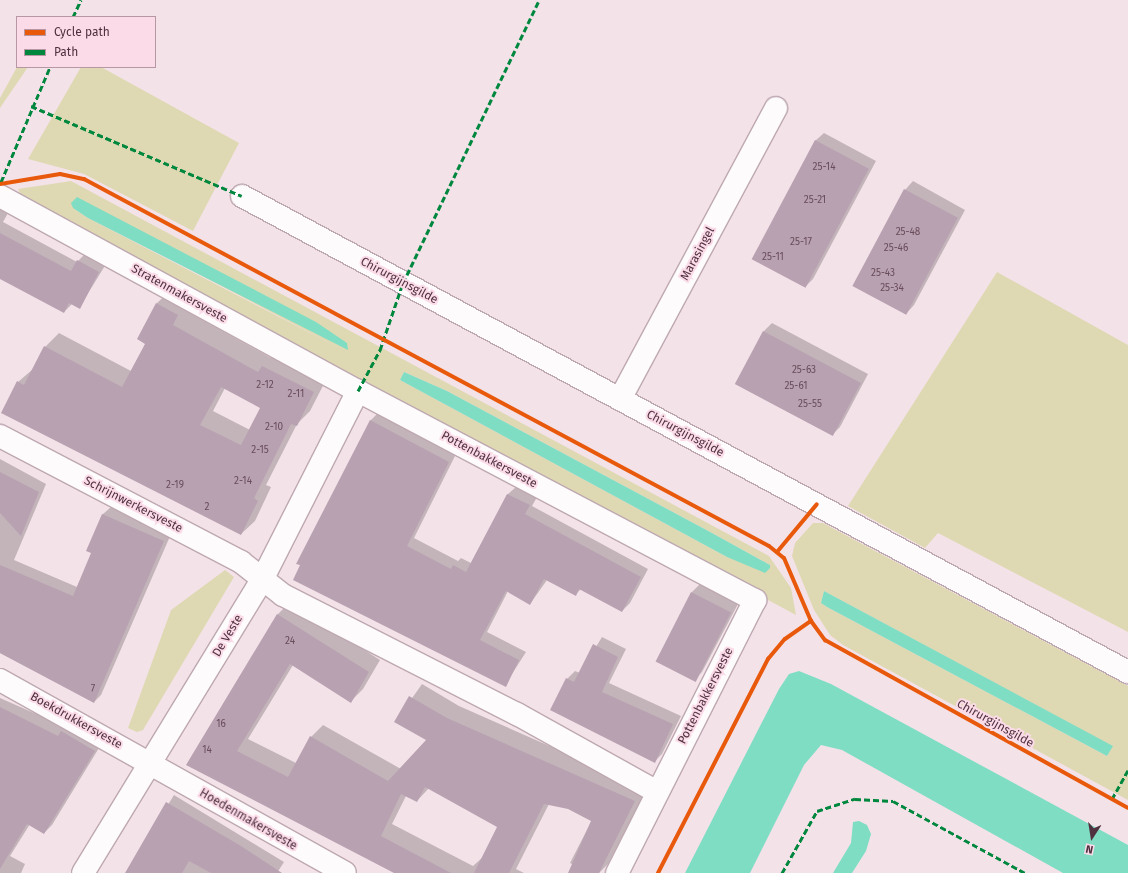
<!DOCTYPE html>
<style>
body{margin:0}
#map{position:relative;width:1128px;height:873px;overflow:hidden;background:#f4e2e9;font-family:"Fira Sans",sans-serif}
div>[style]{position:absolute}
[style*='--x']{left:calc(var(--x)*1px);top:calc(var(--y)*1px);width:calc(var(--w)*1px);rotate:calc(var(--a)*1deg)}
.green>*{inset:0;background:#dfd9b3}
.water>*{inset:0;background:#7fddc3}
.shadow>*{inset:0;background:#0003}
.building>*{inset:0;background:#b8a1b1;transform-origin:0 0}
.roads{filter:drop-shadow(1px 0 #bea8b1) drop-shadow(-1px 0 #bea8b1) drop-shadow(0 1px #bea8b1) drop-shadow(0 -1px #bea8b1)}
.street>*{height:22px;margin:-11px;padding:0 11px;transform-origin:11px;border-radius:11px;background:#fdfbfc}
.quiet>*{height:3px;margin-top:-1.5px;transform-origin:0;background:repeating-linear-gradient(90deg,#00873e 0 6px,transparent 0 9px)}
.cycleway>*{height:4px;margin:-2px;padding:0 2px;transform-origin:2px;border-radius:2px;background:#e8590c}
span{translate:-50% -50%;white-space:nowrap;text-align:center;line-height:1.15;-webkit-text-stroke:4px #fbdbe8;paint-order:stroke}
.number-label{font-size:10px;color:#6a4d5c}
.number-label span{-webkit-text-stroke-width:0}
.street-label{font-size:12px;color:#50313f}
.legend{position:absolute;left:16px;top:16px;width:140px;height:52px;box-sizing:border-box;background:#fbdbe8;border:1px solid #b797a4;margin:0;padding:5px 7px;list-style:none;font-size:12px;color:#50313f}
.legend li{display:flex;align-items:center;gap:8px;height:20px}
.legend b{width:20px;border:1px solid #b797a4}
.north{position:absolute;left:1072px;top:817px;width:40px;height:40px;-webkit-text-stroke:3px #fbdbe8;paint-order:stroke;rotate:192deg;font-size:11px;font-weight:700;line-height:16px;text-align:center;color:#50313f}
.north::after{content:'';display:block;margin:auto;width:14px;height:18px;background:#50313f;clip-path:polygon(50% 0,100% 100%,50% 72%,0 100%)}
</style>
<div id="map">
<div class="green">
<div style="clip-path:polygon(17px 67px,28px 67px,0 108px,0 98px)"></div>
<div style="clip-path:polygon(81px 67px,101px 67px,239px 143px,193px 231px,84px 174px,28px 159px)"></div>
<div style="clip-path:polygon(evenodd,71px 181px,769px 556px,791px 588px,796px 615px,23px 200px,18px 189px,71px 181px,73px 208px,343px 350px,88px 218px,73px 208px,71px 181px,404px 372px,447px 391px,712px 533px,770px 565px,769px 568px,727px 557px,400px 380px,404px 372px)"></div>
<div style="clip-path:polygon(997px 272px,1128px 345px,1128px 632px,938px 533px,925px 548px,848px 506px)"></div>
<div style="clip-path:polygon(evenodd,813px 523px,823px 523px,1128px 686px,1128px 800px,843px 645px,830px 635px,814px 610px,792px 556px,795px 543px,813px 523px,824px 591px,1112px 746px,1107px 756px,827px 607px,821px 603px,824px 591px)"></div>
<div style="clip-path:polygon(225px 570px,234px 577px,143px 730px,137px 732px,128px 728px,171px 610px)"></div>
</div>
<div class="water">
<div style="clip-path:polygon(77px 197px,316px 322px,347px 343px,348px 350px,88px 218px,73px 208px,71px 203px)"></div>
<div style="clip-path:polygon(404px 372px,447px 391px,712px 533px,770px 565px,770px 568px,765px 573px,727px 557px,400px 380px)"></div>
<div style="clip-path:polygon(824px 591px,1113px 746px,1107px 756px,827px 607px,821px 603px)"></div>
<div style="clip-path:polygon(799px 671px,831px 684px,1128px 845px,1128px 873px,1063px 873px,842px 750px,821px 745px,804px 765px,750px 873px,685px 873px,779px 689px,789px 674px)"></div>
<div style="clip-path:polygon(859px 821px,867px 825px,871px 834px,866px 851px,852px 873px,833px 873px,851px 843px,853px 822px)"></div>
</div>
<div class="shadow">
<div style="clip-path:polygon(824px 133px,876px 161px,813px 279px,805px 287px,815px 141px)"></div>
<div style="clip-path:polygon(913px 181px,965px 210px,914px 305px,906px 314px,905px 190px)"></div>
<div style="clip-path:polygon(0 209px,8px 213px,3px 222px,77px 262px,86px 253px,106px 264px,79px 308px,72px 304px,64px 312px,0 278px)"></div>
<div style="clip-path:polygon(evenodd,171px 290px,191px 301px,186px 311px,271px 358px,276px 353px,327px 378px,310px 411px,297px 424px,266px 485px,271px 487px,255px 521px,241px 534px,18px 382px,33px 369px,45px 347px,59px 333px,131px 371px,146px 343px,138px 339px,157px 303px,171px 290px,225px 388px,262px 407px,250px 430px,213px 411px,225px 388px)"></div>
<div style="clip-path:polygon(772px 323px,868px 374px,840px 427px,832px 435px,736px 384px,764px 331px)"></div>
<div style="clip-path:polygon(378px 413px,456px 454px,414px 538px,458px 561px,461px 558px,471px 563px,508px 494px,516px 487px,537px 497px,532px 506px,648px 569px,630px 603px,622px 611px,581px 589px,575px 595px,547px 580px,530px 604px,508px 591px,487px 632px,526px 652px,505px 685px,295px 579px,370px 421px)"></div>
<div style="clip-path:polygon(0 459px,46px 484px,14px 560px,77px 587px,93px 552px,88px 550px,103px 514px,111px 507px,171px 534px,101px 695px,94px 702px,0 653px)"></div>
<div style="clip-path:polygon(700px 584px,738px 604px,702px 672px,694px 680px,692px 592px)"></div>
<div style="clip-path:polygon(evenodd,290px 602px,380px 660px,363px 689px,351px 701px,293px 665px,248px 739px,296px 763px,311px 737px,323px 725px,401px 769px,428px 740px,396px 721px,422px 684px,459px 706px,647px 789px,608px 864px,599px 873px,590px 873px,570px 863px,592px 820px,568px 808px,549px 804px,516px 869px,524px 873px,400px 873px,187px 765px,278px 614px,290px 602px,429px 788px,498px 826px,483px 857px,473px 866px,392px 824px,406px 796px,417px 801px,429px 788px)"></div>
<div style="clip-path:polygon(602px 637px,626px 649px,609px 683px,681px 716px,662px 754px,654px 762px,567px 679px,575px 671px,580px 673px)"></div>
<div style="clip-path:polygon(0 698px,102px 743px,52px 825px,44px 833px,30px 824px,10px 856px,25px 864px,21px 873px,0 873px)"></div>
<div style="clip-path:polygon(174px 795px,284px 862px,277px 873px,126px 873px)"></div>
</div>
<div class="building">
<div style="left:815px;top:140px;width:61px;height:135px;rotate:28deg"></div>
<div style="left:904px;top:189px;width:61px;height:110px;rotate:28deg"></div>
<div style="clip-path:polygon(0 233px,71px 271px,77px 260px,99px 272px,80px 309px,69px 303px,64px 313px,0 279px)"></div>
<div style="clip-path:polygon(evenodd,156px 303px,178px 315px,173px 325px,258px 372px,262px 366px,314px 392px,297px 426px,291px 424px,254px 498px,258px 501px,241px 535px,1px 413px,17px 381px,24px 385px,44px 346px,122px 387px,145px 344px,137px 339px,156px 303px,221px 387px,260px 408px,241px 445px,200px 425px,221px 387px)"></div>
<div style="left:763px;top:331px;width:111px;height:60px;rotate:28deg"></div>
<div style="clip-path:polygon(370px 420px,449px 462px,407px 546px,451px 569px,453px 565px,466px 572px,507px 494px,530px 505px,525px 514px,641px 577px,622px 612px,579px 589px,576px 596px,544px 579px,530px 605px,506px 591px,480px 640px,519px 660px,506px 687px,293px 580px,300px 565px,296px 564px)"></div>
<div style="clip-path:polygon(0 472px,39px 492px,21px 536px,0 513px)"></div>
<div style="clip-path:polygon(102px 514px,164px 541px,94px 703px,0 653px,0 565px,73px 596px,91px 553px,86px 551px)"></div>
<div style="left:691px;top:592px;width:45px;height:78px;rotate:27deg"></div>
<div style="clip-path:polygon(277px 614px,369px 672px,351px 703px,290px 664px,237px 751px,288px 777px,310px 736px,388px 781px,426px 740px,394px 722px,409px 696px,447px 718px,635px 801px,599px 873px,568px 873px,591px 821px,568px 809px,544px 804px,509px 873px,474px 873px,497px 827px,425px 787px,417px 802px,401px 794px,381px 836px,451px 873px,394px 873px,186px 765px)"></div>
<div style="clip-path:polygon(593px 644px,618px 657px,602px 692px,673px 724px,655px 763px,550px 710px,566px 678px,574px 682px)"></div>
<div style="clip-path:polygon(0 707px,58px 736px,61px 731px,95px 751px,44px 834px,27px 824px,0 869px)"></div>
<div style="clip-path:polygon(166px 802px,241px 846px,282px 873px,211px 873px,189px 861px,182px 873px,125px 873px)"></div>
</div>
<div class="roads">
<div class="street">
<div style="--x:0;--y:196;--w:408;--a:28.6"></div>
<div style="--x:358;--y:391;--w:449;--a:27.8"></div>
<div style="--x:755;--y:600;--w:306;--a:116.8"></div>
<div style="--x:242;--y:196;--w:1006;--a:28.25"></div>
<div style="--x:620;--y:399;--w:330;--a:-61.8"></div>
<div style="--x:0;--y:436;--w:272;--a:27.6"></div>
<div style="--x:241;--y:562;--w:53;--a:38.2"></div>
<div style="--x:283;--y:595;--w:263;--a:27"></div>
<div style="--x:517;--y:714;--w:160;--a:29.1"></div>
<div style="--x:0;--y:680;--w:395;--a:29.2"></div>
<div style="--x:83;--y:873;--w:343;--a:-58.6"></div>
<div style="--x:262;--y:580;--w:212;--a:-63.1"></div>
</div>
</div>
<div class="quiet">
<div style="--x:73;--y:17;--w:19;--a:-65"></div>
<div style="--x:31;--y:106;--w:229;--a:23.1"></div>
<div style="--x:1;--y:182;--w:125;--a:-66.9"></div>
<div style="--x:358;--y:391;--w:47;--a:-61.8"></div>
<div style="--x:380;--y:350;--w:71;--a:-71.1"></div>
<div style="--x:403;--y:283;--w:314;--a:-64.3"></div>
<div style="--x:1112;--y:799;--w:33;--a:-61"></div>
<div style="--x:782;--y:873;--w:71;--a:-60.6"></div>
<div style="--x:817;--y:811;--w:40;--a:-18"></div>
<div style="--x:855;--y:799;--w:38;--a:3"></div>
<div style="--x:893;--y:801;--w:150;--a:28.6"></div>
</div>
<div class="cycleway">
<div style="--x:0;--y:184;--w:61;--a:-9.5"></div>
<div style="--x:60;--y:174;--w:25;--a:12"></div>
<div style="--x:84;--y:179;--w:777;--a:28.18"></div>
<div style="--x:769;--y:546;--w:19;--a:39"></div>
<div style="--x:784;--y:558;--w:69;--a:66.8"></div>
<div style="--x:811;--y:621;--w:24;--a:54"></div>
<div style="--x:825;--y:640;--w:346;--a:29"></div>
<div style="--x:777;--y:552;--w:62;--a:-50.2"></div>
<div style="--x:658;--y:873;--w:241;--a:-62.8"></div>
<div style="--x:768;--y:659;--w:26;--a:-50"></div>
<div style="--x:785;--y:639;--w:32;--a:-35"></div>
</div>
<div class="number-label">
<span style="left:824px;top:168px">25-14</span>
<span style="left:815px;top:201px">25-21</span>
<span style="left:908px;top:233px">25-48</span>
<span style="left:801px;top:243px">25-17</span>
<span style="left:896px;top:249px">25-46</span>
<span style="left:773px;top:258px">25-11</span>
<span style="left:883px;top:274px">25-43</span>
<span style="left:892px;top:289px">25-34</span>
<span style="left:804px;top:371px">25-63</span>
<span style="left:265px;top:386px">2-12</span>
<span style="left:796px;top:387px">25-61</span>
<span style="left:296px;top:395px">2-11</span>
<span style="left:810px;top:405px">25-55</span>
<span style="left:274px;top:428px">2-10</span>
<span style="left:260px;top:451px">2-15</span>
<span style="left:243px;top:482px">2-14</span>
<span style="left:175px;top:486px">2-19</span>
<span style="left:207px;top:508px">2</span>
<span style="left:290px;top:642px">24</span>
<span style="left:93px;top:690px">7</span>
<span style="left:221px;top:725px">16</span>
<span style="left:207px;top:751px">14</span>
</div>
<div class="street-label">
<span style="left:698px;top:254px;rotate:-62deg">Marasingel</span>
<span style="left:399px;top:281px;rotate:28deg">Chirurgijnsgilde</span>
<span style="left:179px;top:294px;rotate:29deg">Stratenmakersveste</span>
<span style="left:685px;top:434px;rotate:28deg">Chirurgijnsgilde</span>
<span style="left:489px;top:460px;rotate:28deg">Pottenbakkersveste</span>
<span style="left:133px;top:505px;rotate:27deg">Schrijnwerkersveste</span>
<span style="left:228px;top:636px;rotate:-59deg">De Veste</span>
<span style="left:706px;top:696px;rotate:-63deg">Pottenbakkersveste</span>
<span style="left:76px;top:721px;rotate:29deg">Boekdrukkersveste</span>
<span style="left:995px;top:724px;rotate:29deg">Chirurgijnsgilde</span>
<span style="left:248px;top:820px;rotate:30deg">Hoedenmakersveste</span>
</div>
<ul class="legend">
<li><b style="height:5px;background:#e8590c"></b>Cycle path</li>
<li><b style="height:5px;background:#00873e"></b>Path</li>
</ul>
<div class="north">N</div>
</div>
